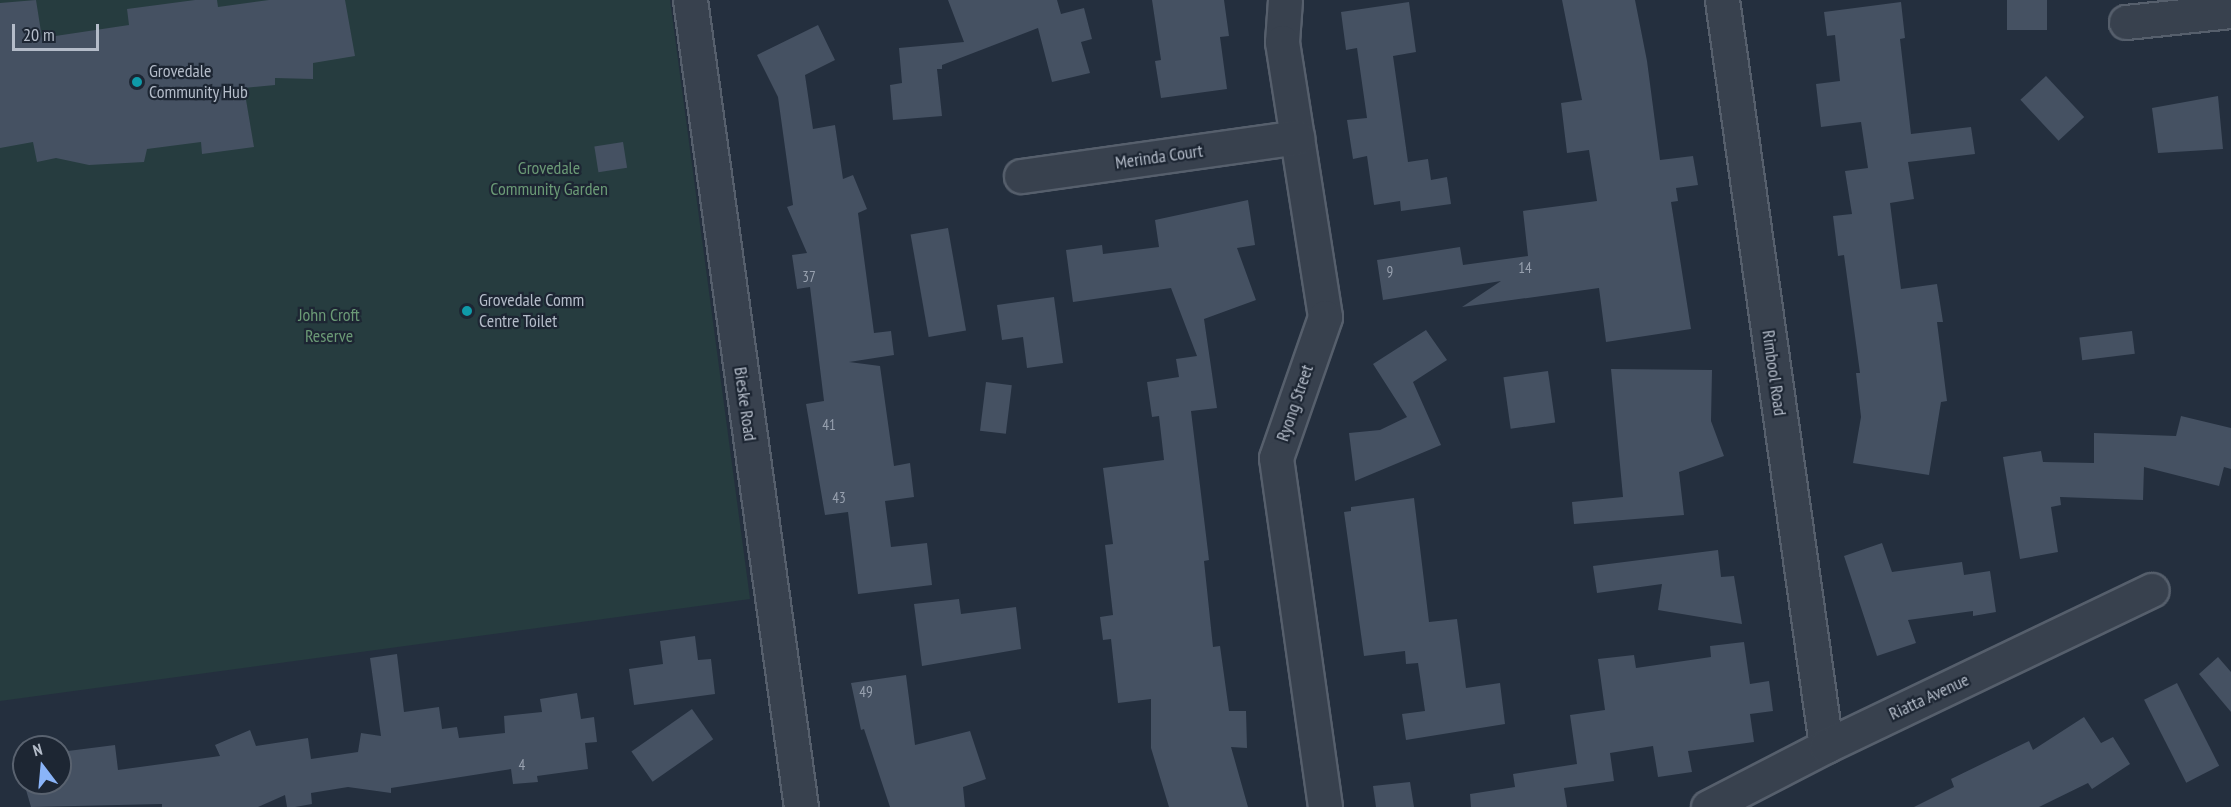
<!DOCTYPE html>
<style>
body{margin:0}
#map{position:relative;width:2231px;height:807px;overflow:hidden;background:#242f3e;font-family:"PT Sans Narrow",sans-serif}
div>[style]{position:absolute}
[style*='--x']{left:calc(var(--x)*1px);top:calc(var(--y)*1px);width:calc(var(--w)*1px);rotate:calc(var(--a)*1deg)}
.green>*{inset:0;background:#263c3f}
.building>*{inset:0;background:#455162;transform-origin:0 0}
.roads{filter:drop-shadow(2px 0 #565f6c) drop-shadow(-2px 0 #565f6c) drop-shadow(0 2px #565f6c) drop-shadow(0 -2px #565f6c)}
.minor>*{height:33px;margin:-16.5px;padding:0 16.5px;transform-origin:16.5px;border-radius:16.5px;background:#38414e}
.dots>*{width:16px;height:16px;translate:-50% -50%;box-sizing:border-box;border:3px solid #1d2633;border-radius:50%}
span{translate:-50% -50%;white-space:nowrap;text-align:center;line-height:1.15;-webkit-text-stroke:4.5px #1d2633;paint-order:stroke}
.number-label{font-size:15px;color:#98a1af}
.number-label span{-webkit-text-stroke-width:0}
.poi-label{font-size:18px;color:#b4bcc9}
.left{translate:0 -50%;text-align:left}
.street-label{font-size:18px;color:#b4bcc9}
.park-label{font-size:18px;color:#6b9a76}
.north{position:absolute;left:12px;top:735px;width:60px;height:60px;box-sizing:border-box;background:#1d2633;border:2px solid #59626f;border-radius:50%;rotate:344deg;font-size:16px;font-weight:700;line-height:24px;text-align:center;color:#b4bcc9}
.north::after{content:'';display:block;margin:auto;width:21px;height:27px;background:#8ab4f8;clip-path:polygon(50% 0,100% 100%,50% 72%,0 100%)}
.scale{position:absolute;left:12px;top:24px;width:87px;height:27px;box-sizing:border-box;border:3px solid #b4bcc9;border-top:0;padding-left:8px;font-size:18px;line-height:21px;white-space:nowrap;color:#b4bcc9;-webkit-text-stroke:4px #1d2633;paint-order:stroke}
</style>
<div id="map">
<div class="green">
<div style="clip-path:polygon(0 0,670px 0,750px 599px,0 701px)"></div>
</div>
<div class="building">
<div style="clip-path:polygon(36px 0,42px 38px,129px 25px,127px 9px,195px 0,217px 0,218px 7px,269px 0,345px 0,355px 56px,313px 63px,313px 79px,275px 78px,275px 85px,244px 88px,254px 147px,202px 154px,201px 142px,147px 149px,144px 162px,89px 165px,56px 158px,37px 162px,33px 142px,0 148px,0 3px)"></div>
<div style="clip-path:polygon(948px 0,1057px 0,1061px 14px,1084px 8px,1092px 39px,1081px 42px,1090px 73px,1052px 82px,1038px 28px,942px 65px,942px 69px,937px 69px,942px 116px,893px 120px,890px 85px,902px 83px,899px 48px,964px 42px)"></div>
<div style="clip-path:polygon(1152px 0,1224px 0,1229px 36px,1220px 37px,1227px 89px,1161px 98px,1155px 61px,1161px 60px)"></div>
<div style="clip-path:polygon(1562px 0,1635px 0,1647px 61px,1660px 160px,1693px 156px,1698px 185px,1676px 188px,1678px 201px,1671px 202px,1691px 329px,1606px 342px,1599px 288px,1462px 307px,1501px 281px,1383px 300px,1377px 260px,1460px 247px,1463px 265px,1528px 256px,1523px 211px,1597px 201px,1589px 150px,1567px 153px,1561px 103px,1582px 100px)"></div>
<div style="left:2007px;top:0;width:40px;height:30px"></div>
<div style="clip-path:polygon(1409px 2px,1416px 52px,1393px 56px,1408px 162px,1428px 159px,1431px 180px,1447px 177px,1451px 204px,1401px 211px,1400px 201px,1374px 205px,1367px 156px,1353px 159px,1347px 120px,1367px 118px,1357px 48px,1346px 50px,1341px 12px)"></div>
<div style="clip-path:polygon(1901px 2px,1905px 38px,1900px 39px,1911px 134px,1971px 127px,1975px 154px,1908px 162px,1914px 199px,1890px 203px,1901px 289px,1937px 284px,1943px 322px,1937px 322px,1947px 401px,1941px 402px,1929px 475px,1853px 463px,1861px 417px,1856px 373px,1860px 373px,1844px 255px,1838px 256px,1833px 216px,1852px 214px,1845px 171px,1868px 168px,1861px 122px,1821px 127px,1816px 84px,1840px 81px,1835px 35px,1827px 36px,1824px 12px)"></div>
<div style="clip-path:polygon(818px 25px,835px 60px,805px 75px,813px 129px,835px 125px,843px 179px,853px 175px,867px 209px,858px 213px,874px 333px,891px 331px,894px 355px,849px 362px,880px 366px,894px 466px,910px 463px,914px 497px,885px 501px,891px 547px,927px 543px,932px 585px,858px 594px,848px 512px,825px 515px,806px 404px,824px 401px,810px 287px,797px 289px,792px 255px,807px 253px,787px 207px,793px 205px,778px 97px,757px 55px)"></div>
<div style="left:2046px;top:76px;width:56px;height:35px;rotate:47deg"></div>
<div style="clip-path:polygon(2218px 96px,2223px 149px,2158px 153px,2152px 108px)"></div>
<div style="left:623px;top:142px;width:26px;height:29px;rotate:81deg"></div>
<div style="clip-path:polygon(1248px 200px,1255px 245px,1237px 248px,1256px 300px,1204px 319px,1217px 408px,1191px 411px,1209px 560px,1204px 561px,1213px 647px,1220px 646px,1229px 711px,1246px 711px,1247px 748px,1231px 747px,1248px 807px,1169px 807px,1151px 748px,1151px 699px,1118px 703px,1111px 639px,1103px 640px,1100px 617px,1113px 615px,1105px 545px,1113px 544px,1103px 468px,1164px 460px,1159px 416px,1152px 417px,1147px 382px,1179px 377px,1176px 359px,1197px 356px,1171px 288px,1073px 302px,1066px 250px,1102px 245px,1103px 254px,1159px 247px,1155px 220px)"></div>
<div style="left:948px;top:228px;width:104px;height:38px;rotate:80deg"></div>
<div style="clip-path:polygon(1054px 297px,1063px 363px,1027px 368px,1023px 337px,1002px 340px,997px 305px)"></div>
<div style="clip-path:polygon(1426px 330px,1447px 360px,1413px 382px,1441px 445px,1355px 481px,1349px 433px,1380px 430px,1407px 417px,1373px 364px)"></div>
<div style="left:2132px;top:331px;width:23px;height:53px;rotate:83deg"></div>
<div style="clip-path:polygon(1611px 369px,1712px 370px,1711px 421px,1724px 456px,1679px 472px,1684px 515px,1574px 524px,1572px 502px,1623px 497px)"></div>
<div style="left:1548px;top:371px;width:52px;height:45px;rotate:82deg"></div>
<div style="left:986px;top:382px;width:26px;height:49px;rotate:7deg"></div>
<div style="clip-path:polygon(2181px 416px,2231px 428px,2231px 469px,2224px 467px,2219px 486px,2144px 467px,2143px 500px,2060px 497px,2061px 505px,2051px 507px,2058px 552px,2020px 559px,2003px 457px,2041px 451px,2043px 462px,2094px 463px,2094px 433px,2176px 436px)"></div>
<div style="clip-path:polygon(1414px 498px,1429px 622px,1457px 619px,1466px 688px,1500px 683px,1505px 724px,1406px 740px,1402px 714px,1425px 711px,1418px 663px,1406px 664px,1405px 651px,1364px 656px,1344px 512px,1351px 511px,1351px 507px)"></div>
<div style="clip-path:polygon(1882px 543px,1892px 572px,1962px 562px,1964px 575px,1990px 571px,1996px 612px,1973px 616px,1973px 611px,1908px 620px,1916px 643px,1877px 656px,1844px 556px)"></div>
<div style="clip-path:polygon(1718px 550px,1721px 577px,1734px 576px,1742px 624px,1658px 610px,1662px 584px,1597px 593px,1593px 566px)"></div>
<div style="clip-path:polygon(959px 599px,961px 614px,1016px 607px,1021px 649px,922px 666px,914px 604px)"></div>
<div style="clip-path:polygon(695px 636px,698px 660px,711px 659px,715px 694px,634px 705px,629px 669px,663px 664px,660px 641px)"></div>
<div style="clip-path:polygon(1744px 642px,1750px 684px,1769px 681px,1773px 711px,1750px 714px,1754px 742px,1688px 751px,1692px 772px,1658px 777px,1653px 746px,1610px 753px,1614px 781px,1564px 788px,1567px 807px,1471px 807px,1470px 794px,1515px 787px,1513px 774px,1577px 764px,1570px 715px,1605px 710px,1598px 659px,1634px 655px,1636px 668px,1711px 657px,1710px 646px)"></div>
<div style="clip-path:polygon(397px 654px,404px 712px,439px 707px,442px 729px,457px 727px,459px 738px,505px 733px,504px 716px,542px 712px,540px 699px,577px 693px,581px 719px,594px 717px,597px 742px,585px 743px,588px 769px,537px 776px,538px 782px,513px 784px,511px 769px,391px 788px,391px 793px,348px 787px,311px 793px,312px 804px,295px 807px,287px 807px,285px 795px,258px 807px,162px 807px,162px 804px,31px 807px,24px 783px,60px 783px,60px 752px,115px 745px,118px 770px,220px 756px,215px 745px,250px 730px,256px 746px,308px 738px,311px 759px,358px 752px,361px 733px,381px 736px,370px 658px)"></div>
<div style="clip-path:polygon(2218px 657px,2231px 672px,2231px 712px,2199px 674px)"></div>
<div style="clip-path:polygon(906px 675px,915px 745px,970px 731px,986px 779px,963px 787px,965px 807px,890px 807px,864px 729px,861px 730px,851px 683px)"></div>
<div style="left:2177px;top:683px;width:93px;height:37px;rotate:63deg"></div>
<div style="left:692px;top:709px;width:37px;height:74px;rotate:55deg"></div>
<div style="clip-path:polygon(2084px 717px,2101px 743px,2113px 737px,2130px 764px,2092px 789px,2088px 783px,2039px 807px,1914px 807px,1954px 787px,1951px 779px,2029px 741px,2033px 750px)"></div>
<div style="clip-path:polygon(1410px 782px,1414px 807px,1376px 807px,1373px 786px)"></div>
</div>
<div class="roads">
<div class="minor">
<div style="--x:690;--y:0;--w:815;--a:82.17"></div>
<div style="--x:1285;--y:0;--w:42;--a:94.1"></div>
<div style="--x:1282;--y:42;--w:278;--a:81.1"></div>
<div style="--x:1325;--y:317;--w:149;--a:109.2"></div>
<div style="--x:1276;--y:458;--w:352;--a:82"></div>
<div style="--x:1722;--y:0;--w:753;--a:82.06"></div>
<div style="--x:2126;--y:22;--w:106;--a:-6"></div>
<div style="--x:1021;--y:176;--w:279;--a:-8"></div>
<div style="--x:1708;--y:807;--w:133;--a:-27.3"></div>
<div style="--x:1826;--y:746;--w:361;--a:-25.6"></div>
</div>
</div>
<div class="dots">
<div style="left:137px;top:82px;background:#0f9aa8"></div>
<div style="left:467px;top:311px;background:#0f9aa8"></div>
</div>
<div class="number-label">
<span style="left:1525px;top:268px">14</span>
<span style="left:1390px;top:272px">9</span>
<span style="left:809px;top:277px">37</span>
<span style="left:829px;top:425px">41</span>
<span style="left:839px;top:498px">43</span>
<span style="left:866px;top:692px">49</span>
<span style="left:522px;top:765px">4</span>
</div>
<div class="poi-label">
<span class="left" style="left:149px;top:82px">Grovedale<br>Community Hub</span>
<span class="left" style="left:479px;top:311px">Grovedale Comm<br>Centre Toilet</span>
</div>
<div class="street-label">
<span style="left:1159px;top:157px;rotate:-8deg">Merinda Court</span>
<span style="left:1774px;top:373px;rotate:82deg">Rimbool Road</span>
<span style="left:1295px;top:403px;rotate:-71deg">Ryong Street</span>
<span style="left:745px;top:404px;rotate:82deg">Bieske Road</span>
<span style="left:1929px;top:697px;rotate:-25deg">Riatta Avenue</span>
</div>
<div class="park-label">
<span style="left:549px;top:179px">Grovedale<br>Community Garden</span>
<span style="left:329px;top:326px">John Croft<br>Reserve</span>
</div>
<div class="north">N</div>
<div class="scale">20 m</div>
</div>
